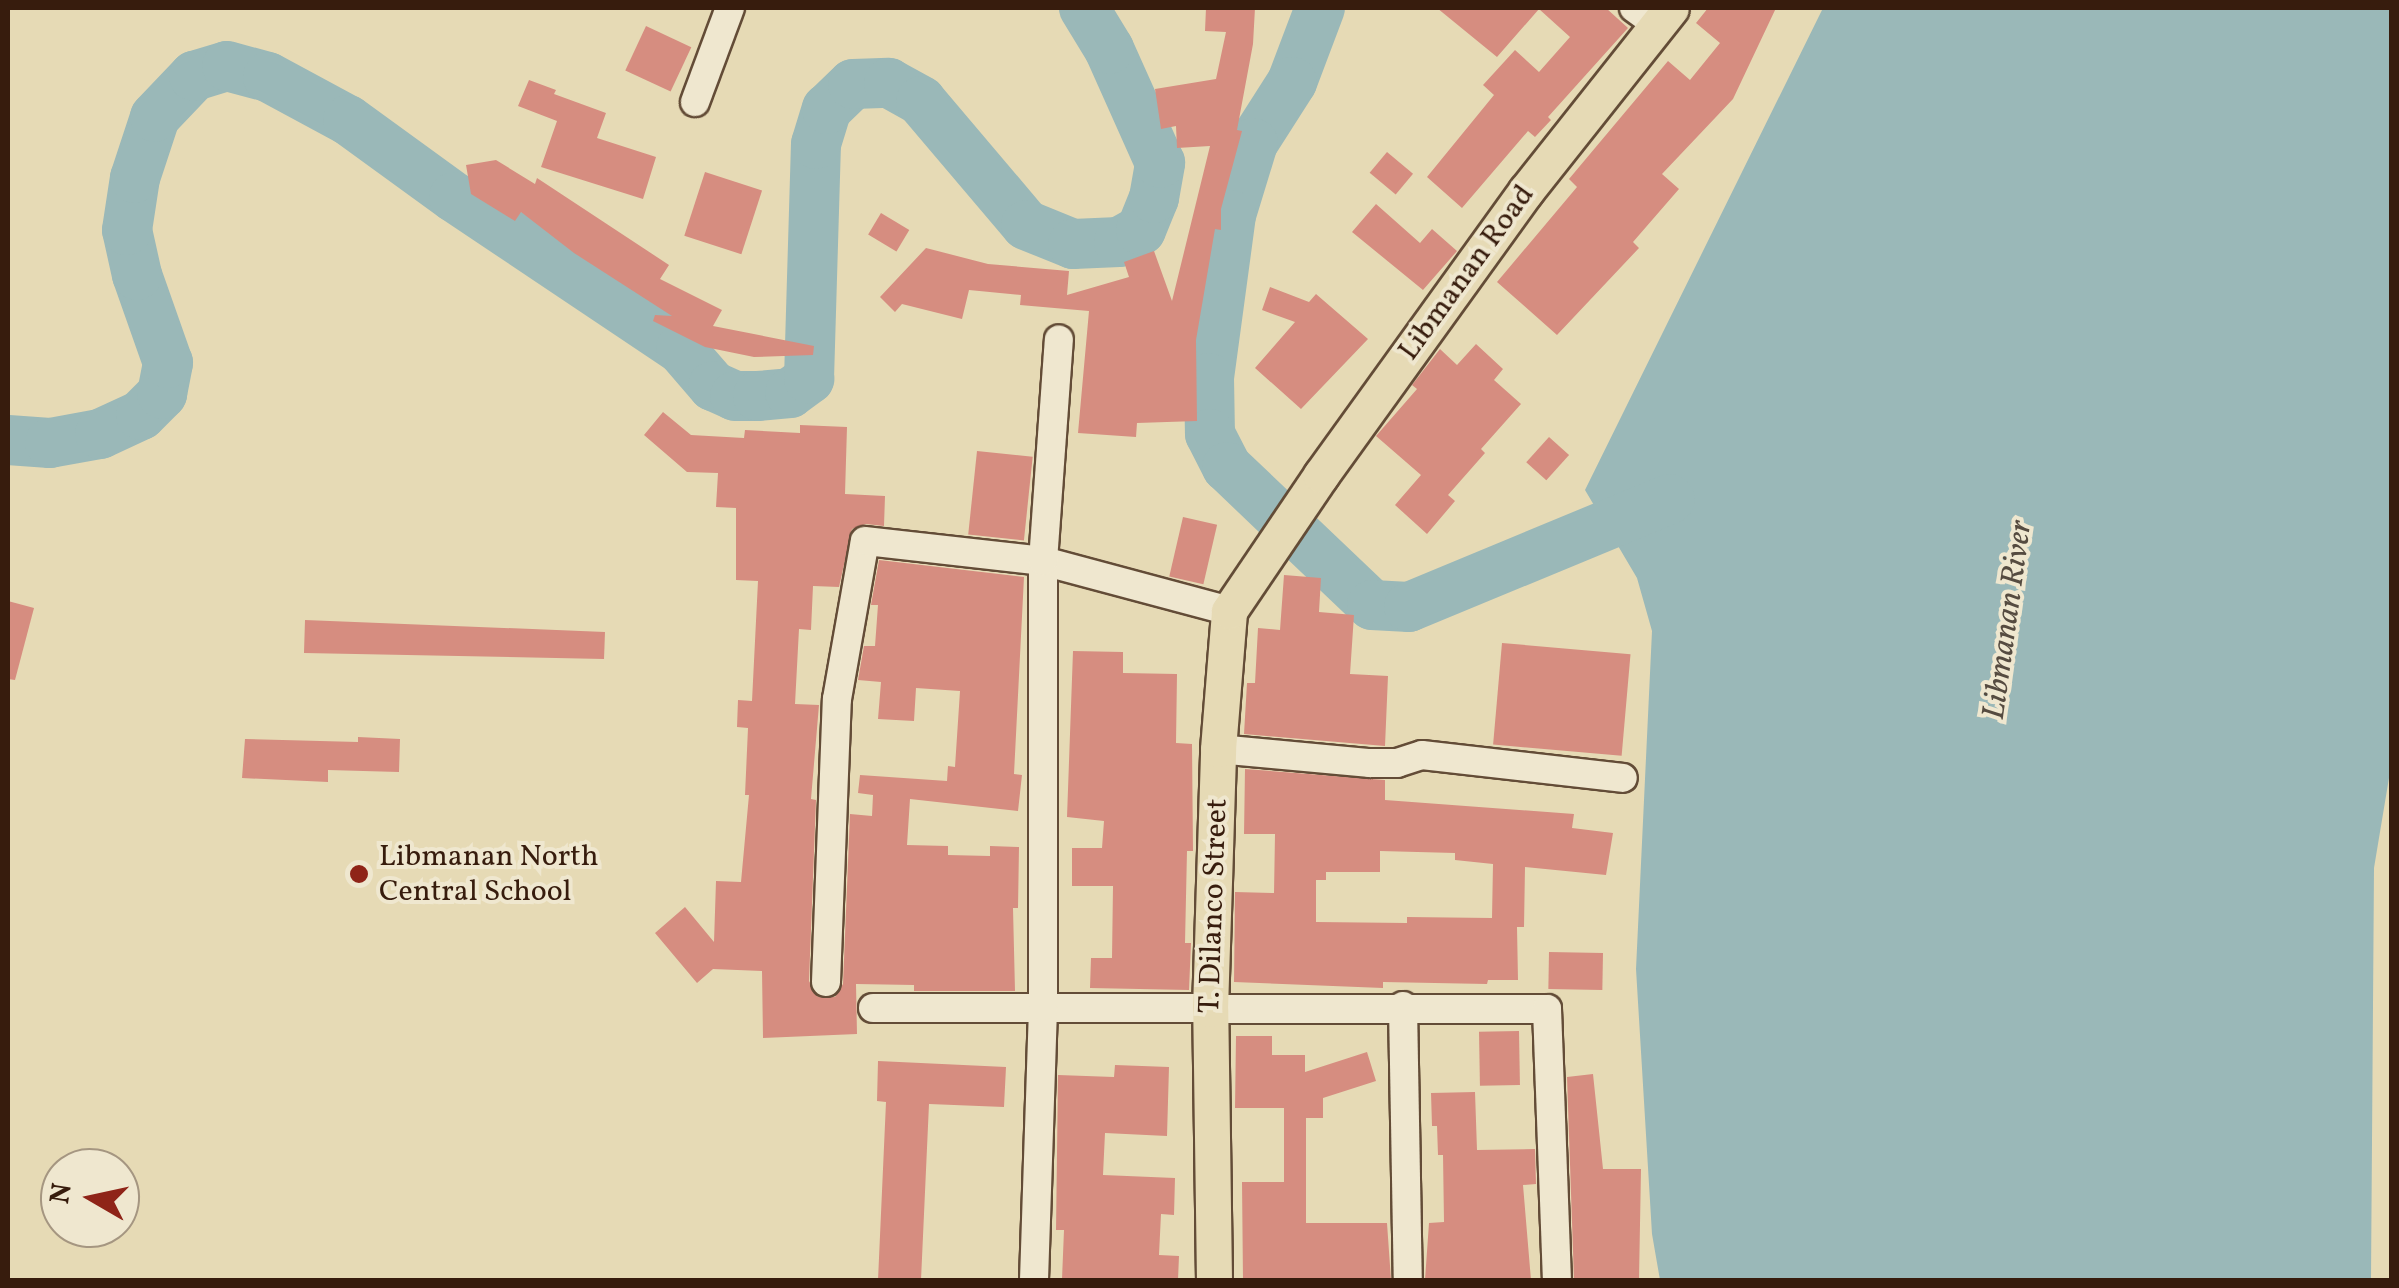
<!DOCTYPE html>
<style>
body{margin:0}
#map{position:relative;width:2399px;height:1288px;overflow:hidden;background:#e6dab5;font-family:Vollkorn,serif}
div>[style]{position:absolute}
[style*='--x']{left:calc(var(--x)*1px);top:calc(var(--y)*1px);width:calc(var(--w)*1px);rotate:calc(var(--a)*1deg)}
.water>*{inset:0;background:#9ab8b8}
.river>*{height:50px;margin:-25px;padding:0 25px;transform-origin:25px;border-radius:25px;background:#9ab8b8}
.building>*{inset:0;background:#d68d80;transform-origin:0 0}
.roads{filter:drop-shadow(2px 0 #634c37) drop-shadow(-2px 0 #634c37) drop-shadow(0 2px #634c37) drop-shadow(0 -2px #634c37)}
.minor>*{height:28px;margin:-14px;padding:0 14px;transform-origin:14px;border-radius:14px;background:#efe7cf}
.major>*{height:35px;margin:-17.5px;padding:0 17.5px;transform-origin:17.5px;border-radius:17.5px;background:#e6dab5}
.dots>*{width:28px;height:28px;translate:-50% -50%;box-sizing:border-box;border:5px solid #efe7cf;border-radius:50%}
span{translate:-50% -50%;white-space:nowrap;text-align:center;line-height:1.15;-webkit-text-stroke:8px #efe7cf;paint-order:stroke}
.street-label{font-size:30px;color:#371c0d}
.poi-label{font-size:30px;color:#371c0d}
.left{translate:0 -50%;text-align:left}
.water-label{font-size:32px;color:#554b40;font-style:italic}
.frame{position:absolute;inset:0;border:10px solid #371c0d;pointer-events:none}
.north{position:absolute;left:40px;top:1148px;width:100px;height:100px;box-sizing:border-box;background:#efe7cf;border:2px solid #a59681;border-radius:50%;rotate:279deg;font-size:28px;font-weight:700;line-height:40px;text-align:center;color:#371c0d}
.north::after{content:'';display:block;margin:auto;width:35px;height:45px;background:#8f2418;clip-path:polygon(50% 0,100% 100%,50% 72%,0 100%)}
</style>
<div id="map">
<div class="water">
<div style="clip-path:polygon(1823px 8px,2391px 8px,2392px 760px,2374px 868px,2371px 1280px,1660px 1280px,1652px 1234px,1636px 969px,1652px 631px,1637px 578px,1585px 490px)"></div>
</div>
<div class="river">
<div style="--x:1320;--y:8;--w:79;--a:110.7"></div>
<div style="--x:1292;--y:82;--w:72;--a:122.6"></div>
<div style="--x:1253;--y:143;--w:75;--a:107"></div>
<div style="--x:1231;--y:215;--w:164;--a:97.7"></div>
<div style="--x:1209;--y:378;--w:56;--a:89"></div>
<div style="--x:1210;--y:434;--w:37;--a:63"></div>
<div style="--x:1227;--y:467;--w:200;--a:43.6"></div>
<div style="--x:1372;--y:605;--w:37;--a:3"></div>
<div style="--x:1409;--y:607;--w:282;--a:-22.5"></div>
<div style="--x:8;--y:440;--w:42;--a:4.1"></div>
<div style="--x:50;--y:443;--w:51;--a:-10.2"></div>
<div style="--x:100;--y:434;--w:45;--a:-24.9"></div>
<div style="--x:141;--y:415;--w:30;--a:-45"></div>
<div style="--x:162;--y:394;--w:32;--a:-79"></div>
<div style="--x:168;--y:363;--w:93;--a:-109.4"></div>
<div style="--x:137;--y:275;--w:46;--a:-102.5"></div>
<div style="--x:127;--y:230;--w:53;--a:-81.3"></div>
<div style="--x:135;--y:178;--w:64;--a:-71.8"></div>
<div style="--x:155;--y:117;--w:57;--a:-46.4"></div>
<div style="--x:194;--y:76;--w:34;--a:-17"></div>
<div style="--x:227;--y:66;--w:42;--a:15"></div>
<div style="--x:268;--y:77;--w:91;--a:28.3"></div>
<div style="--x:348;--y:120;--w:131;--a:36"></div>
<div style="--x:454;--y:197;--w:273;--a:33.8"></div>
<div style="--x:681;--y:349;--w:49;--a:49.1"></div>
<div style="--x:713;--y:386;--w:24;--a:24"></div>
<div style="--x:735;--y:396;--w:23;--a:0"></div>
<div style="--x:758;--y:396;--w:32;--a:-5"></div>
<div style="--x:790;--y:393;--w:24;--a:-36"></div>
<div style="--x:809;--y:379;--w:235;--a:-88.3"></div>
<div style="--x:816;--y:144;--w:37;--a:-73"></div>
<div style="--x:827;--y:109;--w:36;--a:-44"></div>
<div style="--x:853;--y:84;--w:36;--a:-2"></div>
<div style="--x:889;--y:83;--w:37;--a:29"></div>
<div style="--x:921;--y:101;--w:162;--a:49.7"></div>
<div style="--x:1026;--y:225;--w:51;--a:22"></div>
<div style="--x:1073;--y:244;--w:46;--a:-2.5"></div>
<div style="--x:1119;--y:242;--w:25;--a:-29"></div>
<div style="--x:1141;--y:230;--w:35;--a:-68"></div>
<div style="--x:1154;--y:198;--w:36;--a:-80"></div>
<div style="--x:1160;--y:163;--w:125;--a:-114.1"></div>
<div style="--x:1109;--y:49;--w:48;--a:-121.4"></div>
</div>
<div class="building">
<div style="clip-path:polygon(1206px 8px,1255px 8px,1253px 44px,1237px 130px,1242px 131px,1221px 209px,1221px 230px,1215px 229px,1196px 340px,1197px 421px,1137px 423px,1136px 437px,1078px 433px,1089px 311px,1020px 305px,1021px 295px,969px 290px,962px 319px,902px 304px,895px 312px,880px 297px,926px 248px,988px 264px,1069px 271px,1067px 295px,1129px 277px,1124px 262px,1154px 251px,1172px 301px,1210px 146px,1177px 148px,1176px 126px,1161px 129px,1155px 89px,1216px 79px,1226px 32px,1205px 31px)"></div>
<div style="clip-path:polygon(1437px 8px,1606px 8px,1628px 28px,1548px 117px,1551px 120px,1535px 137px,1528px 131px,1462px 208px,1427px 177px,1494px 95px,1483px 85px,1515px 50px,1539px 72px,1570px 37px,1539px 9px,1497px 57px)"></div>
<div style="clip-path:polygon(1708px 8px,1776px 8px,1733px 99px,1662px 174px,1679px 189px,1633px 242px,1639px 248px,1557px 335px,1497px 282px,1577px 187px,1569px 179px,1668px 61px,1690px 80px,1720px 43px,1696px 23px)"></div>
<div style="left:646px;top:26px;width:50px;height:49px;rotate:25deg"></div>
<div style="clip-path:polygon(529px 80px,556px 90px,554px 94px,606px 113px,597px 138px,656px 157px,643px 199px,541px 167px,557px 121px,518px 106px)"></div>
<div style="left:1387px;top:152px;width:34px;height:27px;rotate:40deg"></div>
<div style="clip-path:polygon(496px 160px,535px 184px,537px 178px,669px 265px,660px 279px,722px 310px,713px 326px,814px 346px,813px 355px,754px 357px,705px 347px,653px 321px,655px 315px,672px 316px,574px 253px,521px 212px,515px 221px,471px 194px,466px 165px)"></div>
<div style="left:705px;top:172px;width:60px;height:67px;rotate:18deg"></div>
<div style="clip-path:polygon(1376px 204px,1420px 243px,1432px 229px,1457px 251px,1423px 290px,1352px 232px)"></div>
<div style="left:881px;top:213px;width:33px;height:25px;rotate:31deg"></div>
<div style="clip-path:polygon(1270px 287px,1309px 302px,1316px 294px,1368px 339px,1301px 409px,1255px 368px,1295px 322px,1262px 310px)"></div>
<div style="clip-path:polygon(1476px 344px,1503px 369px,1494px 380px,1521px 404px,1481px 449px,1485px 453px,1448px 495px,1455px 501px,1427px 534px,1395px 505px,1421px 475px,1376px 436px,1417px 389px,1412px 385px,1440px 349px,1457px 365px)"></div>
<div style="clip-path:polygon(663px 412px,691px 435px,744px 438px,745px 430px,800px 433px,800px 425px,847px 427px,845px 494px,885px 496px,884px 526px,866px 524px,852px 529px,839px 587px,813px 586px,811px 630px,799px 629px,795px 704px,819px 705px,811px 799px,816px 800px,809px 981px,818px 997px,835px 997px,843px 984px,850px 814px,872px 816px,873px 795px,858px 793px,860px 775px,947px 781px,948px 766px,955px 767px,960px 691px,916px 688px,914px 721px,878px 719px,881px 682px,858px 680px,864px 646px,875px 646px,878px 605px,871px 605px,879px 560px,1024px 577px,1014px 774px,1022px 775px,1018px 811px,910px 799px,907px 845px,948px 846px,948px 855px,990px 856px,990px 846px,1019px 847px,1018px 908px,1013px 908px,1015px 991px,914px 991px,914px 985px,856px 984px,857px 1034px,763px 1038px,762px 971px,713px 969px,697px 983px,655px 933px,685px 907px,714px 942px,716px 881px,741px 882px,749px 795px,745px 795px,748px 728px,737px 727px,738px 700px,752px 701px,758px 581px,736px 580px,736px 508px,716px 507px,718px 473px,687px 472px,644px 435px)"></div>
<div style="left:1549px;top:437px;width:27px;height:34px;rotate:42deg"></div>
<div style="left:977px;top:451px;width:56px;height:84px;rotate:6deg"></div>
<div style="left:1183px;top:517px;width:35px;height:61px;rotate:13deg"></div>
<div style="clip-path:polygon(1284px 575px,1321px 578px,1319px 612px,1354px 615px,1350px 674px,1388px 676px,1385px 746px,1244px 734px,1247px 683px,1255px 683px,1258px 628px,1280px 630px)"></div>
<div style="clip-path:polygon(8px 601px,34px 608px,15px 680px,8px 679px)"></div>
<div style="clip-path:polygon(305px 620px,605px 632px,604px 659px,304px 653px)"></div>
<div style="left:1502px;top:643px;width:129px;height:102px;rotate:5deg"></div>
<div style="clip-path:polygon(1073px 651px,1123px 652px,1123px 673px,1177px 674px,1176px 743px,1192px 744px,1193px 851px,1187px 851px,1185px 943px,1191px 943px,1189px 990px,1090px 988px,1091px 958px,1112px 958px,1113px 886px,1072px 886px,1072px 848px,1102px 848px,1104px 821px,1067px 817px)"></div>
<div style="clip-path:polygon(358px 737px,400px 739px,399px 772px,328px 770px,328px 782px,242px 778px,245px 739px,358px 742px)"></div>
<div style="clip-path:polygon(evenodd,1245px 769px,1385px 780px,1385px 800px,1574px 814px,1572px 828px,1613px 833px,1606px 875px,1525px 867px,1524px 927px,1517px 927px,1518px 980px,1488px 980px,1487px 984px,1383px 982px,1383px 988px,1234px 982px,1235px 892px,1274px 893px,1275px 834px,1244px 834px,1245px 769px,1380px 851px,1455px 853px,1455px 860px,1493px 864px,1492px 918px,1407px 917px,1407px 923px,1316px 922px,1316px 880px,1326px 880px,1326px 872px,1380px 872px,1380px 851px)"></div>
<div style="left:1549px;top:952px;width:54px;height:37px;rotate:1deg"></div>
<div style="left:1519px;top:1031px;width:54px;height:40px;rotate:89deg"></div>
<div style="clip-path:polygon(1236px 1036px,1272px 1036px,1272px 1055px,1305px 1055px,1305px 1072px,1367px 1052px,1376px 1081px,1323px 1098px,1323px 1118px,1306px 1118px,1306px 1223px,1387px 1223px,1391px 1280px,1243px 1280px,1242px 1182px,1284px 1182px,1284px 1108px,1235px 1108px)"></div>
<div style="clip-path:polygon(878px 1061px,1006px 1067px,1004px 1107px,929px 1104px,921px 1280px,878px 1280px,886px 1102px,877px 1101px)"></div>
<div style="clip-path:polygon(1115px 1065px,1169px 1067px,1167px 1136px,1105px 1133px,1103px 1175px,1175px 1178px,1174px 1215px,1161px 1214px,1159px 1255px,1179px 1256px,1178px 1280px,1062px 1279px,1064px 1230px,1056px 1230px,1058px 1075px,1114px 1077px)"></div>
<div style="clip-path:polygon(1593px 1074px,1603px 1169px,1641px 1169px,1639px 1280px,1574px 1280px,1567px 1077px)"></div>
<div style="clip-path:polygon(1475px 1092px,1477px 1150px,1535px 1149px,1536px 1184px,1523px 1185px,1531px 1280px,1425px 1280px,1429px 1223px,1444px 1222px,1443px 1155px,1438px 1155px,1437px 1126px,1432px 1126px,1431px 1093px)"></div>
</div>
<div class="roads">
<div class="minor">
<div style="--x:1634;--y:8;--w:32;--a:36"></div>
<div style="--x:695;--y:102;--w:100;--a:-69.6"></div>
<div style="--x:1218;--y:749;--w:153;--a:5.3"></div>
<div style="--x:1370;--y:763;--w:27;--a:0"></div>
<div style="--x:1397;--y:763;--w:26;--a:-18"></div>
<div style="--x:1422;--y:755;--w:202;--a:6.5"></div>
<div style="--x:826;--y:982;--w:283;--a:-87.8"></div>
<div style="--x:837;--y:699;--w:160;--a:-80"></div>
<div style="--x:865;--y:541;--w:179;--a:6.4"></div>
<div style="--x:1043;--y:561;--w:193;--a:15"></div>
<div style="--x:1403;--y:1006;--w:274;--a:89"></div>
<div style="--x:873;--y:1008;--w:674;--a:0.09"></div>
<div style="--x:1547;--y:1009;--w:271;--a:87.9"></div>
<div style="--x:1034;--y:1280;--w:274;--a:-88.1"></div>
<div style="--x:1043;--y:1006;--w:445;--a:-90"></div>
<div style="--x:1043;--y:561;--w:222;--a:-85.9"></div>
</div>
<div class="major">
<div style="--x:1214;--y:1280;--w:271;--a:-90.8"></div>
<div style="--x:1210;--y:1009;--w:260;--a:-88.2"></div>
<div style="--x:1218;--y:749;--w:138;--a:-85.4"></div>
<div style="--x:1229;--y:611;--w:164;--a:-55.9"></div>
<div style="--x:1321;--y:475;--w:350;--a:-54.2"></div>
<div style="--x:1526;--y:191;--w:233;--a:-51.6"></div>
</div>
</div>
<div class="dots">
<div style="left:359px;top:874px;background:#8f2418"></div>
</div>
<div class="street-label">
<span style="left:1467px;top:273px;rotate:-54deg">Libmanan Road</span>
<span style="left:1214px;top:906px;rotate:-88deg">T. Dilanco Street</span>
</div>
<div class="poi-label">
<span class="left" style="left:379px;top:874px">Libmanan North<br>Central School</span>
</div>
<div class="water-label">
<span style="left:2009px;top:620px;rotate:-82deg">Libmanan River</span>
</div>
<div class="frame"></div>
<div class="north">N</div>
</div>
